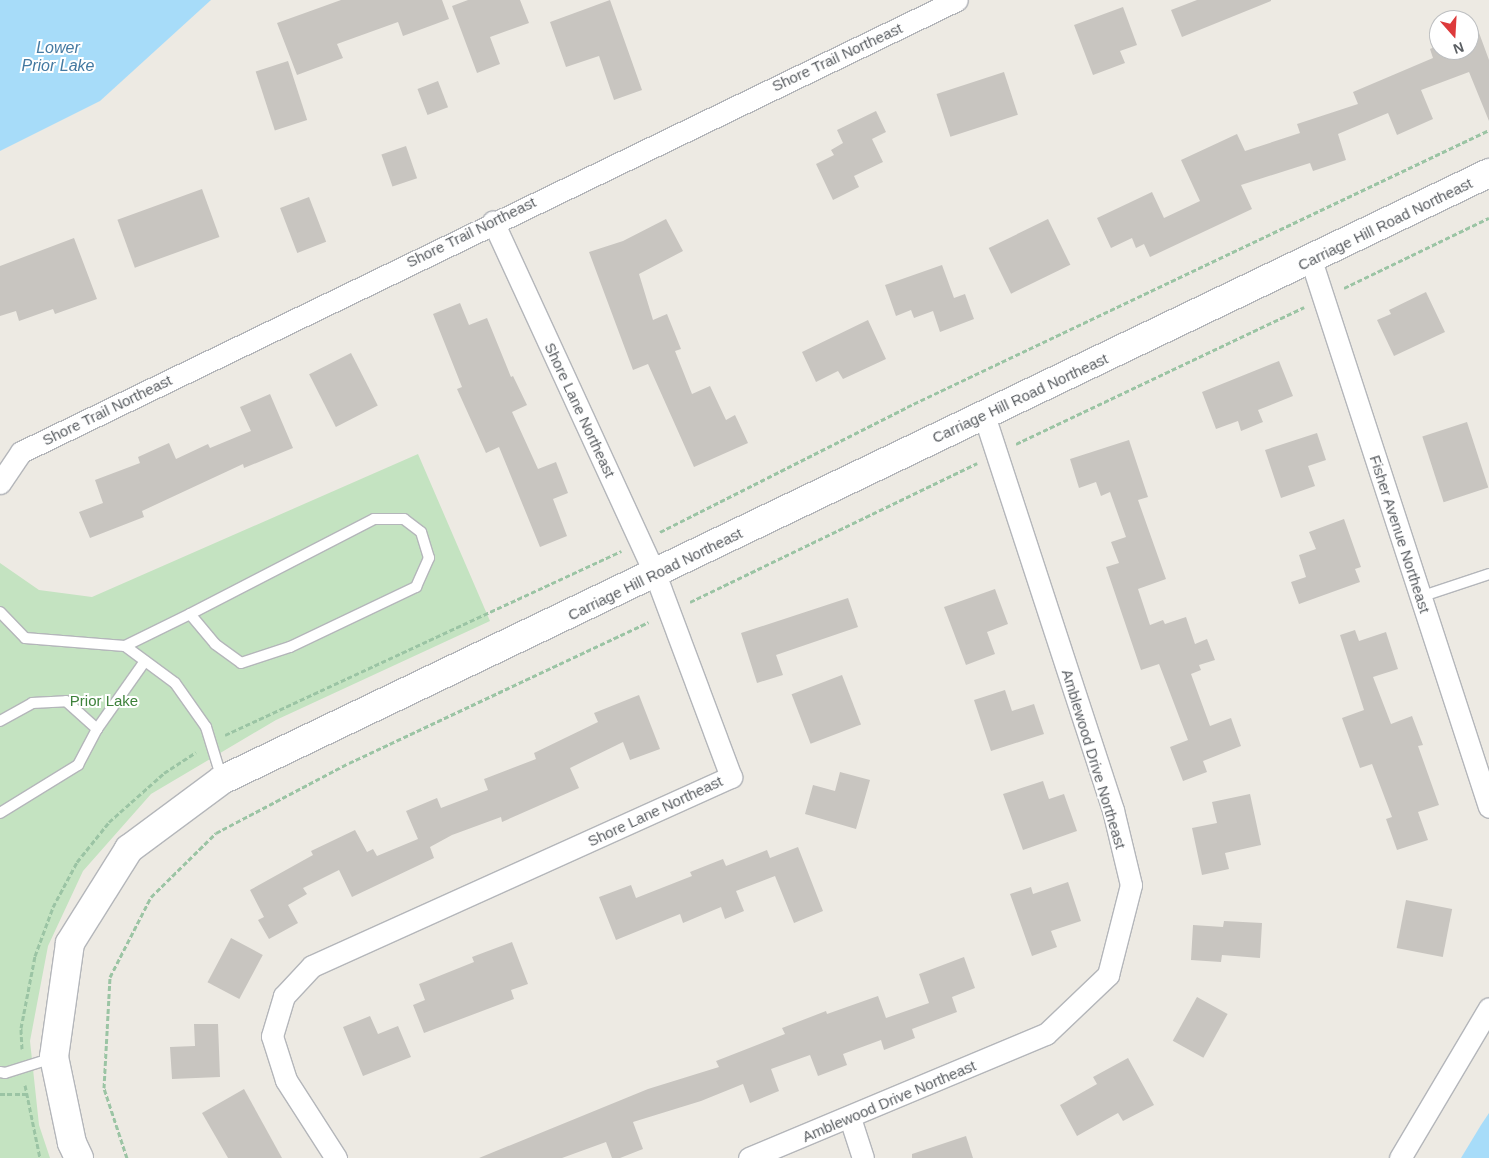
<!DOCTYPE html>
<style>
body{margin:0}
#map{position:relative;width:1489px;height:1158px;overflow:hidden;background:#edeae3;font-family:Helvetica,sans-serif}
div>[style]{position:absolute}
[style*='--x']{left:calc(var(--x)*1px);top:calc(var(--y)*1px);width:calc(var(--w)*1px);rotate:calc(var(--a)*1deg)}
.green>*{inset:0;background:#c4e3c1}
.water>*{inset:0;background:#a7dcf9}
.building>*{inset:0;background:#c8c5c0;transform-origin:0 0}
.path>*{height:3px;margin-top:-1.5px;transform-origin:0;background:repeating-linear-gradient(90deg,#9bc4a4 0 5px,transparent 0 7.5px)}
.roads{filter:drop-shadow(1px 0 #b4b6ba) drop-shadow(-1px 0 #b4b6ba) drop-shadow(0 1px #b4b6ba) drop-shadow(0 -1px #b4b6ba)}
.lane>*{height:10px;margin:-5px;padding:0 5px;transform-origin:5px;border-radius:5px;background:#fff}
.street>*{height:21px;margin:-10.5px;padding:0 10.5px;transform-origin:10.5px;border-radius:10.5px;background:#fff}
.secondary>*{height:28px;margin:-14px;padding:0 14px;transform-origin:14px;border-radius:14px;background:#fff}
span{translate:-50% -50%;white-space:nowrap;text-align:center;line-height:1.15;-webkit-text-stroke:4px #fff;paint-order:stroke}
.street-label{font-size:15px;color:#5b5f63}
.park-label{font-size:15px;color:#3e823b}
.water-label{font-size:16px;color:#4379a1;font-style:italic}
.north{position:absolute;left:1429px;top:10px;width:50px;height:50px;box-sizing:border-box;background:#fff;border:1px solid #bdbfc1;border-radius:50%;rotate:161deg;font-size:14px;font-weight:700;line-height:20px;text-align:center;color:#5b5f63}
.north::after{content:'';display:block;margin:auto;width:18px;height:22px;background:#dd3a3b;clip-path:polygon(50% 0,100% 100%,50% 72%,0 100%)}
</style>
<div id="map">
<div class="green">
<div style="clip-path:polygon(418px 454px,490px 621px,276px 720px,151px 794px,83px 871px,48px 946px,30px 1041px,39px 1125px,50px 1158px,0 1158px,0 563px,39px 590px,92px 597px)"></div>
</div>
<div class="water">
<div style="clip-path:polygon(0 0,211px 0,100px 101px,0 151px)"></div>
<div style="clip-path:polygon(1489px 1113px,1489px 1158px,1461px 1158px,1481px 1125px)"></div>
</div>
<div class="building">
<div style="clip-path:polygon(341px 0,442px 0,449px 19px,403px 36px,398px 22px,337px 44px,343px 58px,297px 75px,277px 23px)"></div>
<div style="clip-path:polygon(468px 0,520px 0,529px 23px,490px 37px,500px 64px,477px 73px,452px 6px)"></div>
<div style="clip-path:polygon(610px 0,642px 90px,614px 100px,599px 56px,566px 67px,550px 22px)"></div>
<div style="clip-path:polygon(1197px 0,1271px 0,1271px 1px,1182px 37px,1171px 10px)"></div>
<div style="clip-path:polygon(1123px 7px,1137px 45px,1120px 51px,1125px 63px,1093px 75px,1074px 25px)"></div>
<div style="clip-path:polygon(1478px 30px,1489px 60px,1489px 121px,1469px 72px,1421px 90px,1433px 119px,1397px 135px,1388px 113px,1338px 134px,1346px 160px,1313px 171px,1310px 163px,1241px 185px,1252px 209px,1150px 257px,1144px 244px,1136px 248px,1132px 238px,1111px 248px,1097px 218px,1152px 192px,1164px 218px,1200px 201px,1181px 160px,1237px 134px,1245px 151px,1300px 133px,1297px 124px,1358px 104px,1353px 92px,1433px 58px,1430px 49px,1439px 45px,1439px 50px,1469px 50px,1469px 34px)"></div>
<div style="left:288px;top:61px;width:62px;height:34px;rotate:72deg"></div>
<div style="left:1004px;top:72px;width:45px;height:71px;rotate:72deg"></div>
<div style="left:438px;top:81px;width:28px;height:22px;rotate:69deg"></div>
<div style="clip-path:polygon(876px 111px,886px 132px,872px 139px,883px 162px,854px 176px,859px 187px,833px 200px,816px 164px,834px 155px,831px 150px,843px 143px,837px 130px)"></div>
<div style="left:406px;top:146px;width:34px;height:26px;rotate:71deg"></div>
<div style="left:202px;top:189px;width:51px;height:90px;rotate:70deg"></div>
<div style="left:309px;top:197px;width:48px;height:31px;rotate:69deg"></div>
<div style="clip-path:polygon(666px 219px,683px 251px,639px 274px,653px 320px,667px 314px,681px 349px,675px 351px,692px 394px,710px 386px,726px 420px,735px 415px,748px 443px,694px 467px,648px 364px,633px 370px,589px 252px,623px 241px)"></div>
<div style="left:1048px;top:219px;width:51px;height:66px;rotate:64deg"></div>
<div style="clip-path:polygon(74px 238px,97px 299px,55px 314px,53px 309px,19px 321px,16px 311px,0 316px,0 266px)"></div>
<div style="clip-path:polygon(942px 265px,954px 298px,965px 294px,974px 319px,940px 332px,933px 311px,914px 318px,911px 310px,896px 316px,885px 285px)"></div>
<div style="clip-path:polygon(1426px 292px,1445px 332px,1394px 356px,1377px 320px,1391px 314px,1389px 310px)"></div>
<div style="clip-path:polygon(460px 303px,469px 325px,487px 318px,511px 377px,513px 376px,527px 405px,512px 412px,538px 469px,556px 462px,568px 493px,553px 499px,567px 536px,540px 547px,499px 447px,486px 453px,457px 389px,462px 387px,433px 314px)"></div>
<div style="clip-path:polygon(868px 320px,886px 359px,843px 379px,838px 371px,816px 382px,802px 352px)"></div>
<div style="left:351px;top:353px;width:59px;height:47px;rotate:63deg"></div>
<div style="clip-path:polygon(1279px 361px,1293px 396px,1258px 410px,1263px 422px,1241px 431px,1238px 421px,1216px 429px,1202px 392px)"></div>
<div style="clip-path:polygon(270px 394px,293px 448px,244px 468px,243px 464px,142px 511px,144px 517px,90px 538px,79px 512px,103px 503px,95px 480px,140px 463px,138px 457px,169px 443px,176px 459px,208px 444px,210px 448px,251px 431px,240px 407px)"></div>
<div style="left:1467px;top:422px;width:69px;height:47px;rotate:72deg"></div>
<div style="clip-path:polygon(1317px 433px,1326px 460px,1308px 466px,1315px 486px,1281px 498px,1265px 450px)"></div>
<div style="clip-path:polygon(1129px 440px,1148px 497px,1138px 500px,1166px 579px,1138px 589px,1150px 625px,1163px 620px,1165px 624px,1186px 617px,1195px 644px,1207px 639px,1215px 660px,1199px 665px,1201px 670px,1191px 674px,1210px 726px,1231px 718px,1241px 746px,1203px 761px,1207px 772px,1183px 781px,1170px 747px,1188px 740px,1159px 664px,1141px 670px,1106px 567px,1119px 563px,1111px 542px,1126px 537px,1110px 492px,1101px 496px,1096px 482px,1079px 488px,1070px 459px)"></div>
<div style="clip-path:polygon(1344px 519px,1361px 567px,1355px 569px,1360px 582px,1299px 604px,1291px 582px,1306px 577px,1299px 555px,1316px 549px,1309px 532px)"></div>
<div style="clip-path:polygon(995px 589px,1008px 624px,987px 632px,995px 654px,966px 665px,944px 607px)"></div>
<div style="clip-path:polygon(848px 598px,858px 627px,776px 655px,783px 675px,757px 683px,741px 633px)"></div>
<div style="clip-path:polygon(1355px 630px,1359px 641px,1386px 632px,1398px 669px,1373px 677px,1391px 724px,1412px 716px,1423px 745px,1418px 746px,1439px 805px,1418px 812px,1428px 840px,1397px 850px,1386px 819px,1392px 817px,1372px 764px,1360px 768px,1342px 718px,1364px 710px,1340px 635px)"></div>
<div style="left:842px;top:675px;width:53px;height:54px;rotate:69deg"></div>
<div style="clip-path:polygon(1005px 690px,1012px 711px,1034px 704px,1044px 734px,991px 751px,974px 700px)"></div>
<div style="clip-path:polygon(639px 695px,660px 749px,630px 760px,623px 742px,570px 768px,579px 788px,502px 822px,501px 817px,452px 835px,430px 847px,434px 858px,352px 897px,339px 870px,303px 888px,307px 894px,288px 905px,298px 923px,269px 939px,258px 920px,264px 917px,250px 890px,313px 855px,311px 851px,355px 830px,367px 852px,373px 849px,377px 856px,418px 839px,406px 811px,437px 798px,441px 808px,488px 790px,484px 779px,536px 759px,534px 753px,598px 722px,594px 713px)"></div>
<div style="clip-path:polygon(840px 772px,870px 780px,856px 829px,805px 814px,813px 785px,835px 791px)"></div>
<div style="clip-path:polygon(1043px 781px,1049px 799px,1064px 794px,1077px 831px,1023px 850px,1003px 794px)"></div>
<div style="clip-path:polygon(1250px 794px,1261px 845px,1225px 853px,1229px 869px,1202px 875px,1192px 828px,1217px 823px,1212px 802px)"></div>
<div style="clip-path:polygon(798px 847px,823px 911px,794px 923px,775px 876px,736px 891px,744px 911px,725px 919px,721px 907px,683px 923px,680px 914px,616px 940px,599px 897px,631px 885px,636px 898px,692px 876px,690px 872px,723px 859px,726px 866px,767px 850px,770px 858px)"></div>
<div style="clip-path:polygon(1068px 882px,1081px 921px,1051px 931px,1057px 947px,1032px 956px,1010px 894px,1031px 887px,1033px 894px)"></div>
<div style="left:1406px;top:900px;width:47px;height:49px;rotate:11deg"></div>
<div style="clip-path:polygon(1224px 921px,1262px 923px,1260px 958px,1222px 955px,1221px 962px,1191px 960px,1193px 925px,1223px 927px)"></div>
<div style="left:231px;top:938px;width:36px;height:50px;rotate:28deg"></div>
<div style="clip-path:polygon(512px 942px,528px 984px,511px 990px,514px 999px,424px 1033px,413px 1005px,425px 1000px,419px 984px,474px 962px,472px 957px)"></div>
<div style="clip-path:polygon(964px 957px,975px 988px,952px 997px,957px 1012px,912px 1029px,915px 1038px,884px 1050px,881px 1040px,843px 1054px,847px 1065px,818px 1076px,810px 1055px,771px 1069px,779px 1091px,750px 1103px,743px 1084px,701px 1101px,633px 1122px,643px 1149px,620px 1158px,612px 1158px,606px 1142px,562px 1158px,479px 1158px,648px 1089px,719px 1067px,716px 1061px,785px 1034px,782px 1028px,826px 1011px,827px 1014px,878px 996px,886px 1018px,929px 1003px,919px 974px)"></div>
<div style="left:1197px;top:997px;width:35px;height:50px;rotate:29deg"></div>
<div style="clip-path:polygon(370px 1016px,378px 1034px,398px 1026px,411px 1057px,363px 1076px,343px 1027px)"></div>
<div style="clip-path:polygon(194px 1024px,218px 1024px,220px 1077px,172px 1079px,170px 1047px,195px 1046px)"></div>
<div style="clip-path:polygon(1128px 1058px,1154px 1105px,1123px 1121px,1118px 1113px,1077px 1136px,1060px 1105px,1097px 1084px,1093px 1077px)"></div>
<div style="clip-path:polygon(244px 1089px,282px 1158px,228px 1158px,202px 1113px)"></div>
<div style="clip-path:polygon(966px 1136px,973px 1158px,912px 1158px,912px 1154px)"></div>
</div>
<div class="path">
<div style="--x:1344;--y:288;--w:161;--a:-25.8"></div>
<div style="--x:1016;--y:444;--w:319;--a:-25.4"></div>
<div style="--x:660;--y:532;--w:277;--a:-26.8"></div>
<div style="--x:907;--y:407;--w:645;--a:-25.45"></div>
<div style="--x:690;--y:602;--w:319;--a:-25.8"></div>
<div style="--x:225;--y:735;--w:437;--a:-24.9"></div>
<div style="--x:22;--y:1049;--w:21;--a:-93"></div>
<div style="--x:21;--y:1028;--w:73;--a:-79"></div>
<div style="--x:35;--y:956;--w:52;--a:-69.8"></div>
<div style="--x:53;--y:907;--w:51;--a:-61.9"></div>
<div style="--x:77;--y:862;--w:51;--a:-51.3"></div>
<div style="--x:109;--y:822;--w:74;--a:-41.7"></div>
<div style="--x:164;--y:773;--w:38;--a:-33"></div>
<div style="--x:25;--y:1085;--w:75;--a:78.4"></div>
<div style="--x:0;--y:1094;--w:26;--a:0"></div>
<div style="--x:127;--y:1158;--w:74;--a:-108.2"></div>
<div style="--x:104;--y:1088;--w:111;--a:-86.9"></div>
<div style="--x:110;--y:977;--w:90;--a:-62.9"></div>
<div style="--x:151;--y:897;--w:91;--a:-44.6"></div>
<div style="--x:216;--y:833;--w:150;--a:-27.8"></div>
<div style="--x:349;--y:763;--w:331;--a:-25.2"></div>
</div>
<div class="roads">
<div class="lane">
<div style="--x:1420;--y:597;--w:73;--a:-18.4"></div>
<div style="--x:0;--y:612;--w:36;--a:46"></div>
<div style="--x:25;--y:638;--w:100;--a:4.6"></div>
<div style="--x:125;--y:646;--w:62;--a:36.5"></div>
<div style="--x:175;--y:683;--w:54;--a:54.8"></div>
<div style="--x:206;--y:727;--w:54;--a:72.9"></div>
<div style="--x:125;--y:646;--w:72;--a:-26.2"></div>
<div style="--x:190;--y:614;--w:39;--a:50"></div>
<div style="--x:215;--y:644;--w:32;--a:36"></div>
<div style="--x:241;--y:663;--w:52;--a:-18.1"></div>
<div style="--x:290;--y:647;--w:140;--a:-25.5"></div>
<div style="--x:416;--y:587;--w:32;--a:-66"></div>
<div style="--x:429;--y:558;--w:27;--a:-107"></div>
<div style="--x:421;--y:532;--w:21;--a:-143"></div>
<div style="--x:404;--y:519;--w:30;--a:180"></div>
<div style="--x:374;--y:519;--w:207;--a:152.7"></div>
<div style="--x:0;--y:721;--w:37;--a:-29"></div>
<div style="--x:32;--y:703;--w:34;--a:-3"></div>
<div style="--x:66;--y:701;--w:42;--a:42.1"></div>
<div style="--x:0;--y:813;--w:92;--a:-31.6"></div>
<div style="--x:78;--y:765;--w:41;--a:-62.2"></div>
<div style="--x:97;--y:729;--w:83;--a:-54.8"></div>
<div style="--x:0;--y:1072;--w:5;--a:11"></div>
<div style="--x:5;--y:1073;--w:50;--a:-17.4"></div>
</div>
<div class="street">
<div style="--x:1311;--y:260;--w:575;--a:71.97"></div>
<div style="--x:0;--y:483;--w:37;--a:-56"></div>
<div style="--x:21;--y:452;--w:1039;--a:-25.78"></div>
<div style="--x:850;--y:1118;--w:42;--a:72"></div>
<div style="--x:336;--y:1158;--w:93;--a:-122.7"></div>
<div style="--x:286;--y:1080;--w:46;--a:-107.7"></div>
<div style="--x:272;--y:1036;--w:42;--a:-73.3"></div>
<div style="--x:284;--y:996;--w:41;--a:-47"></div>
<div style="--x:312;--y:966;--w:460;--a:-24.3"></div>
<div style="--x:731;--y:777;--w:217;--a:-110.5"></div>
<div style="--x:655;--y:574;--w:388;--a:-114.7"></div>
<div style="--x:749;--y:1158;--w:322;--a:-22.7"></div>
<div style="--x:1046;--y:1034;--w:86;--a:-43.6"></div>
<div style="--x:1108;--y:975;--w:93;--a:-75.7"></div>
<div style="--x:1131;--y:885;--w:77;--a:-103.5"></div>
<div style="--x:1113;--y:810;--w:416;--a:-108.1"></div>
<div style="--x:1400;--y:1158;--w:174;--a:-59.3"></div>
</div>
<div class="secondary">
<div style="--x:79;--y:1158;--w:17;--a:-115"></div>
<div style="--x:72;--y:1143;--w:88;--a:-101.8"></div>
<div style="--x:54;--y:1057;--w:115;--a:-82"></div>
<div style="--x:70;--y:943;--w:111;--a:-57.9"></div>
<div style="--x:129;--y:849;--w:116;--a:-36.6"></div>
<div style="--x:222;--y:780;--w:1405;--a:-25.6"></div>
</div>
</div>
<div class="street-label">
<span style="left:837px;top:57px;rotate:-25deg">Shore Trail Northeast</span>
<span style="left:1385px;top:224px;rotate:-26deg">Carriage Hill Road Northeast</span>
<span style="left:471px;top:232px;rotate:-26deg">Shore Trail Northeast</span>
<span style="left:1020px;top:398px;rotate:-25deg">Carriage Hill Road Northeast</span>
<span style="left:107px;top:410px;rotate:-26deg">Shore Trail Northeast</span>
<span style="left:580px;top:410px;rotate:65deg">Shore Lane Northeast</span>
<span style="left:1400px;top:534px;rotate:72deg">Fisher Avenue Northeast</span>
<span style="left:655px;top:574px;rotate:-26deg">Carriage Hill Road Northeast</span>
<span style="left:1094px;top:759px;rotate:73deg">Amblewood Drive Northeast</span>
<span style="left:655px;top:811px;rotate:-25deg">Shore Lane Northeast</span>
<span style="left:889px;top:1101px;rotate:-23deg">Amblewood Drive Northeast</span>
</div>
<div class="park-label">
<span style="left:104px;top:701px">Prior Lake</span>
</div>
<div class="water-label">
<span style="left:58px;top:57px">Lower<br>Prior Lake</span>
</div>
<div class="north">N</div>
</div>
